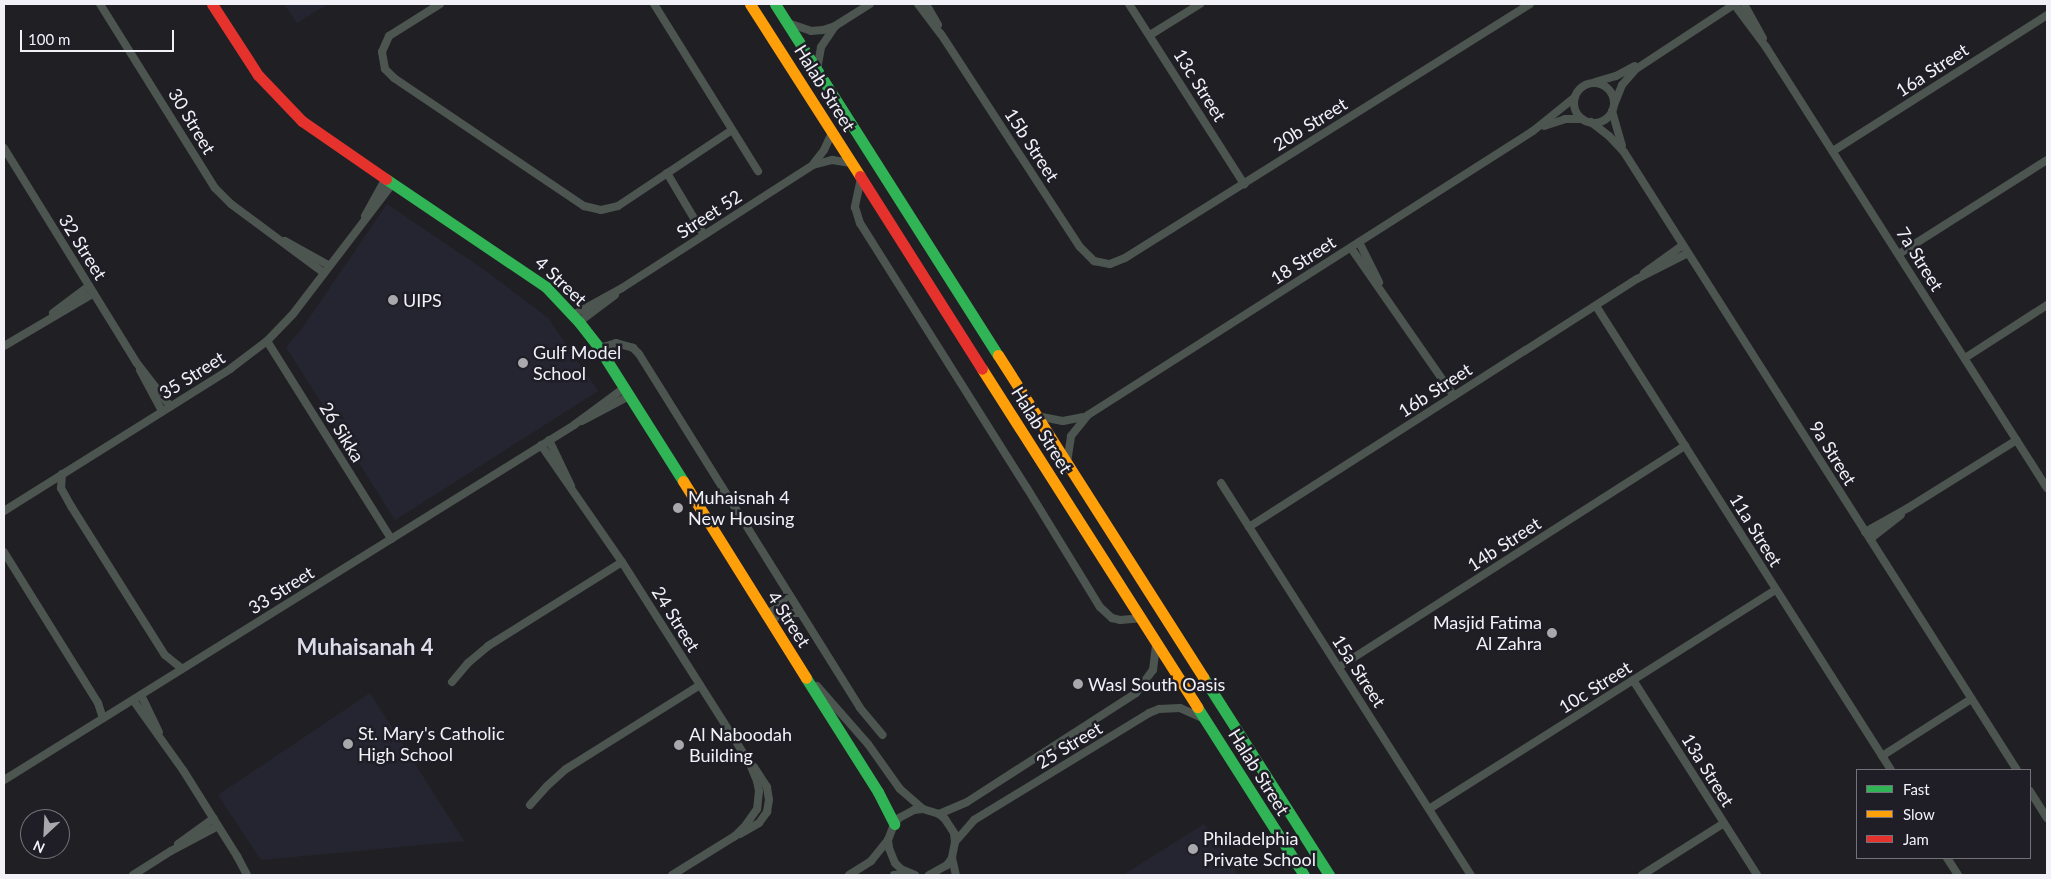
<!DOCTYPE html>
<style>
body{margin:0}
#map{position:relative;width:2051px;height:879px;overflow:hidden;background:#202024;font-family:Lato,sans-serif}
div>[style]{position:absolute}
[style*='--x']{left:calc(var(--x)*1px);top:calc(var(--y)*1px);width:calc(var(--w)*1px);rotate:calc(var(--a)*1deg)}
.built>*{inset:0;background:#252531}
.street>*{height:8px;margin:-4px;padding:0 4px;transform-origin:4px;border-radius:4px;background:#4d5550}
.street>.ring{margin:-4px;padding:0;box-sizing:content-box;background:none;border:8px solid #4d5550;border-radius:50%}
.fast>*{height:11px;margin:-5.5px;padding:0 5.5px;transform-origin:5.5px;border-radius:5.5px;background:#30b455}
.slow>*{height:11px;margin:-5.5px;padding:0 5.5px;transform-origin:5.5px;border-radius:5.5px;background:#ff9f0a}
.jam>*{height:11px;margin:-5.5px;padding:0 5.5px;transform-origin:5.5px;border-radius:5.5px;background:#e5322d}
.dots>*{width:14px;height:14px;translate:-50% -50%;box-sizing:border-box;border:2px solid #1f1e26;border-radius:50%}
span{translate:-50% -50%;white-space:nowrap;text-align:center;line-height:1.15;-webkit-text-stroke:5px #1f1e26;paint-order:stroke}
.street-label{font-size:18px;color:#f1f1f7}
.poi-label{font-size:18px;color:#f1f1f7}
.left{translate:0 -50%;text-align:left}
.right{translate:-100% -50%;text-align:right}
.district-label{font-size:22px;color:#dcdce7;font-weight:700}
.frame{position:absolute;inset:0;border:5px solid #f1f1f7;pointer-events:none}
.legend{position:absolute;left:1856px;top:769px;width:175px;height:90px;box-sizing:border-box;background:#1f1e26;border:1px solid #73727a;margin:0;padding:6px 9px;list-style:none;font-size:15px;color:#f1f1f7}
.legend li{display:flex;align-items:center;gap:10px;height:25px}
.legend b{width:25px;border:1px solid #73727a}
.north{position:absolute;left:20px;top:809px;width:50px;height:50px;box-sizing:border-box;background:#1f1e26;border:1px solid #73727a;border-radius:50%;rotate:205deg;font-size:14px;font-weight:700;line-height:20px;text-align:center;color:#f1f1f7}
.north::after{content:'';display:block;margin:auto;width:18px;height:22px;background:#a8a8ad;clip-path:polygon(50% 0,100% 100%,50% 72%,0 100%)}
.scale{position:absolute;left:20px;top:30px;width:154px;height:22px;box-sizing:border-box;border:2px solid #f1f1f7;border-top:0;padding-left:6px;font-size:15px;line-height:18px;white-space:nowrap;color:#f1f1f7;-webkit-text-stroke:4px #1f1e26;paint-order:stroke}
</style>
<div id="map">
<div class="built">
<div style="clip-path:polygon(284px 4px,328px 4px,297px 23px)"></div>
<div style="clip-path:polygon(387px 204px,486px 271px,548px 318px,598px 391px,395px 520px,286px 347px,301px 330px)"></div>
<div style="clip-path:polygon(370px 693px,464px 841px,261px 860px,218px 795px)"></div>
<div style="clip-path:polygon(1204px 824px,1238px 875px,1123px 875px)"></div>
</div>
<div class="street">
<div style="--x:100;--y:4;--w:217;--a:58"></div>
<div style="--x:215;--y:188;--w:23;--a:45"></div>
<div style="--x:231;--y:204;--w:116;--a:36.6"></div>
<div style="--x:440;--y:4;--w:60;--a:147.9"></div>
<div style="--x:389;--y:36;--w:17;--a:114"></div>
<div style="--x:382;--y:52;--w:17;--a:80"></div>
<div style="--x:385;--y:69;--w:13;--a:45"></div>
<div style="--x:394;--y:78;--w:229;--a:34"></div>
<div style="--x:584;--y:206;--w:17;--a:13"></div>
<div style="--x:601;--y:210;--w:17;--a:-13"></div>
<div style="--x:618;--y:206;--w:137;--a:-33.7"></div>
<div style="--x:654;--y:4;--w:197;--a:58.1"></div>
<div style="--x:918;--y:4;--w:38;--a:53"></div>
<div style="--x:941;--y:34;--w:254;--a:56.9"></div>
<div style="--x:1080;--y:247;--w:20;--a:45"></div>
<div style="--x:1094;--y:261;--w:16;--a:11"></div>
<div style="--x:1110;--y:264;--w:16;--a:-22"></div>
<div style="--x:1125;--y:258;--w:478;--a:-32.1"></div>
<div style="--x:926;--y:4;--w:24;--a:60"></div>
<div style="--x:1129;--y:4;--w:214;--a:57.4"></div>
<div style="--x:1734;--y:4;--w:54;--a:53.3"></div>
<div style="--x:1766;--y:47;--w:523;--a:57.5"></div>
<div style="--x:1744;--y:4;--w:39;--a:61"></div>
<div style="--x:788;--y:23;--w:24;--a:19"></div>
<div style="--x:811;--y:31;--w:12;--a:-5"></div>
<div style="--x:823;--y:30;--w:13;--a:-18"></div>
<div style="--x:835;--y:26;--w:41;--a:-32.2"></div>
<div style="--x:1150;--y:35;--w:59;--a:-31.8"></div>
<div style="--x:817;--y:70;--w:23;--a:-80"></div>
<div style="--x:821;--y:47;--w:25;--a:-56"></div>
<div style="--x:1595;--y:82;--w:22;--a:-16"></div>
<div style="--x:1616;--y:76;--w:21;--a:-28"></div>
<div class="ring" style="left:1574px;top:83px;width:32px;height:32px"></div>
<div style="--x:1614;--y:105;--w:22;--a:-68"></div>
<div style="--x:1622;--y:85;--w:21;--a:-49"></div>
<div style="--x:1636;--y:69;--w:118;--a:-33.3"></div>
<div style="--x:1612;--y:111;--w:36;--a:74"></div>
<div style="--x:1591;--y:122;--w:23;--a:38"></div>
<div style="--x:1609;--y:136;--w:22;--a:47"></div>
<div style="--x:1624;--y:152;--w:732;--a:57.55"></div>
<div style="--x:1544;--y:126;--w:22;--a:-18"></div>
<div style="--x:1565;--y:119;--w:17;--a:0"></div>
<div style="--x:4;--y:148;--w:251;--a:58.3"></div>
<div style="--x:136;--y:362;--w:56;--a:52.3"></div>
<div style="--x:1833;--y:151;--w:254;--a:-32.4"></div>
<div style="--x:814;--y:163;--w:16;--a:-52"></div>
<div style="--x:824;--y:150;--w:19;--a:-65"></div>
<div style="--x:667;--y:173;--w:72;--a:59.2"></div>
<div style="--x:861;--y:178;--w:30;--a:102"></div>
<div style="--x:855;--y:207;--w:17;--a:73"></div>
<div style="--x:860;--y:223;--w:313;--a:57.8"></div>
<div style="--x:1027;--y:488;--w:140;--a:58.5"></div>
<div style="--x:1100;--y:607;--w:16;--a:43"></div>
<div style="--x:1112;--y:618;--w:8;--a:14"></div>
<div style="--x:1120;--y:620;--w:21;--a:-5"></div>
<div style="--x:365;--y:216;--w:43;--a:-61.1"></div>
<div style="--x:285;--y:241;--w:51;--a:29.1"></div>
<div style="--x:1359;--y:242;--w:45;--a:63.4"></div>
<div style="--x:1351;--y:248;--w:180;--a:55.2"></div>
<div style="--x:1899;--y:254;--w:175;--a:-32.4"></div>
<div style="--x:1644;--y:273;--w:48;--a:-35.7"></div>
<div style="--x:1596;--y:306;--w:550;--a:57.55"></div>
<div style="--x:53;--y:313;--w:45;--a:-36.9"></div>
<div style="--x:573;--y:315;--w:56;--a:-28.9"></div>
<div style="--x:622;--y:288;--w:227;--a:-32.8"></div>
<div style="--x:813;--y:165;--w:20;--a:-15"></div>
<div style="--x:832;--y:160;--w:19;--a:9"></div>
<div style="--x:579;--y:322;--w:45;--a:-36.9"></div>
<div style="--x:267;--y:341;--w:234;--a:57.9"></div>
<div style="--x:4;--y:346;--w:104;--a:-30.5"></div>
<div style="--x:599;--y:348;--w:18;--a:-16"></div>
<div style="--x:616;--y:343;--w:18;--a:16"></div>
<div style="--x:633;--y:348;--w:8;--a:45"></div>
<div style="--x:639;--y:354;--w:417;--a:58"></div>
<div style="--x:860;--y:708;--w:35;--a:50"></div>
<div style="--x:1965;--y:358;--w:98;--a:-32.9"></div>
<div style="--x:140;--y:370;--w:47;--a:61.8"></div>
<div style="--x:1037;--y:416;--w:26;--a:11"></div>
<div style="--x:1063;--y:421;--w:21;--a:-11"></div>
<div style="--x:582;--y:421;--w:53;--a:-28"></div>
<div style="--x:549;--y:440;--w:51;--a:64.4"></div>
<div style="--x:541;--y:445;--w:142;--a:55.3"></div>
<div style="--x:622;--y:562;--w:237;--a:57.6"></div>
<div style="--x:749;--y:762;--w:21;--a:67"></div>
<div style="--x:757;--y:781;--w:10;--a:79"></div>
<div style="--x:759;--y:791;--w:18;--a:96"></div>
<div style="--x:757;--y:809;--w:19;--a:125"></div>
<div style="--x:746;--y:825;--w:16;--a:135"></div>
<div style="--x:735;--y:836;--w:74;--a:148.2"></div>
<div style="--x:1067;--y:462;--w:26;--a:-81"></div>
<div style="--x:1071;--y:436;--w:27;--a:-51"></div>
<div style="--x:1088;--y:415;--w:528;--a:-32.55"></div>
<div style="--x:1533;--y:131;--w:54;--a:-39"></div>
<div style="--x:62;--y:474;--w:14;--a:94"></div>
<div style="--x:61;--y:488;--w:21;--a:61"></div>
<div style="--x:71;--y:506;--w:176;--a:57.8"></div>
<div style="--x:165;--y:655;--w:22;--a:39"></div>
<div style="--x:1221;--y:483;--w:465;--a:57.5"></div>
<div style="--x:4;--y:511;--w:267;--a:-32.1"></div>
<div style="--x:230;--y:369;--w:46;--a:-37.1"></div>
<div style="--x:267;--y:341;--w:37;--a:-46"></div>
<div style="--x:293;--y:314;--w:165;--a:-52.6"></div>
<div style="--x:1249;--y:527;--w:460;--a:-32.6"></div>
<div style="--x:1637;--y:279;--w:57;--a:-27"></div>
<div style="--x:1865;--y:532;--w:49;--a:-29.2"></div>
<div style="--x:1908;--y:508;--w:128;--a:-32"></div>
<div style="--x:1870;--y:539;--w:39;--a:-38"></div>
<div style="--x:4;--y:552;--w:178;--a:58.1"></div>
<div style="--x:98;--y:703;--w:16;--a:72"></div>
<div style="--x:765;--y:615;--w:16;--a:-30"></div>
<div style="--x:779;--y:607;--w:15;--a:-58"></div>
<div style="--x:770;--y:621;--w:15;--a:-32"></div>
<div style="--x:783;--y:613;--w:16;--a:0"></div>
<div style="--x:1339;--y:667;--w:411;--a:-32.6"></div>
<div style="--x:1633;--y:680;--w:231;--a:57.5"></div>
<div style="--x:452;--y:682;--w:25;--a:-50"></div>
<div style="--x:468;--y:663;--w:26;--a:-40"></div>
<div style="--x:488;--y:646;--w:158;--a:-32.1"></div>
<div style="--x:817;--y:686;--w:77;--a:48.7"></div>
<div style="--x:868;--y:744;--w:55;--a:54.6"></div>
<div style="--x:900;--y:789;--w:30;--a:41"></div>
<div style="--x:141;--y:695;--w:41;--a:64.1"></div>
<div style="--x:133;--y:700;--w:86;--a:54.5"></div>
<div style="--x:183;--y:770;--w:102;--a:57.9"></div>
<div style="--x:237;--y:856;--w:21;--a:62"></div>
<div style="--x:1882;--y:756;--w:106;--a:-32.6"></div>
<div style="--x:4;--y:780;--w:672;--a:-31.91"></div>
<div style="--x:574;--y:425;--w:62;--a:-36.5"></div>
<div style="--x:2030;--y:791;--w:32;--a:58"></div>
<div style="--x:530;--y:805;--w:25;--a:-48"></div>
<div style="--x:547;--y:786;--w:25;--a:-42"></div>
<div style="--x:566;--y:769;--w:158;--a:-32.1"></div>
<div style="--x:1429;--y:809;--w:410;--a:-32.3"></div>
<div style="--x:939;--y:814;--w:30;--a:-23"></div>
<div style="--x:967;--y:802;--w:201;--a:-32.8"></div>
<div style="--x:1136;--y:693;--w:29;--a:-54"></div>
<div style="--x:1153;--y:670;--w:26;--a:-83"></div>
<div style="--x:740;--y:834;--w:22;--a:-30"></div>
<div style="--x:759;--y:823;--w:14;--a:-54"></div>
<div style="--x:767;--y:812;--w:12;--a:-81"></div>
<div style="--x:769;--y:800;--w:13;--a:-99"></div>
<div style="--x:767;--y:787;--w:24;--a:-123"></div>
<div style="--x:955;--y:842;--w:29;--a:-49"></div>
<div style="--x:974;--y:820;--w:205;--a:-31.4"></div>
<div style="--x:1149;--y:713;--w:11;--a:-22"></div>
<div style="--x:1159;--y:709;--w:21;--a:-3"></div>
<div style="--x:1180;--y:708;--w:24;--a:24"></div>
<div style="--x:178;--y:844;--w:44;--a:-35.8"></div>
<div style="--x:952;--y:858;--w:17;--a:77"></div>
<div style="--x:1947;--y:858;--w:20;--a:57"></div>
<div style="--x:133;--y:875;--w:45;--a:-32.3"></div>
<div style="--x:171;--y:851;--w:53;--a:-28"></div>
<div style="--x:849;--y:875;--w:26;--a:-32"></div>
<div style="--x:871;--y:861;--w:27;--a:-51"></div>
<div style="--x:894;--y:875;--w:15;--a:-4"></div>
<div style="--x:915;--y:875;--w:15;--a:-157"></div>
<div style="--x:901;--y:869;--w:8;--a:-135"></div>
<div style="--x:895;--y:863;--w:16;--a:-112"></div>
<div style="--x:889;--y:848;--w:8;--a:-97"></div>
<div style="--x:888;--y:840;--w:17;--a:-69"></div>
<div style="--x:894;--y:824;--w:8;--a:-50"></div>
<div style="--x:899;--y:818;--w:17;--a:-28"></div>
<div style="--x:914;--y:810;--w:9;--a:-6"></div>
<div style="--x:923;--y:809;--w:17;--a:17"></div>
<div style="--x:939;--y:814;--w:8;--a:40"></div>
<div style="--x:945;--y:819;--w:17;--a:57"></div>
<div style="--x:954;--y:833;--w:9;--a:84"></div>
<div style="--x:955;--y:842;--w:16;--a:101"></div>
<div style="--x:952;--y:858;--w:9;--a:126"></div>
<div style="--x:947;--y:865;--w:21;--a:151"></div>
<div style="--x:1642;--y:875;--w:97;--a:-32.4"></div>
</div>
<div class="fast">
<div style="--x:775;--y:4;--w:416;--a:57.6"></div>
<div style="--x:386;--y:179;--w:193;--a:34"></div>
<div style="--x:546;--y:287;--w:48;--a:46.7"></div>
<div style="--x:579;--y:322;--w:33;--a:52"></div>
<div style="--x:599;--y:348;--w:157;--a:57.7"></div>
<div style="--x:1203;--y:677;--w:235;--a:57.5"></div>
<div style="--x:806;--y:678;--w:135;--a:57.7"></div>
<div style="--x:878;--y:792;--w:36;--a:63"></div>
<div style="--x:1197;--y:707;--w:199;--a:57.5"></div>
</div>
<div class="slow">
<div style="--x:750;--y:4;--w:204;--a:57.4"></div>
<div style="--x:998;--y:355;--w:382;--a:57.5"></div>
<div style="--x:982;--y:369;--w:401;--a:57.5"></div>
<div style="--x:683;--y:481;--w:232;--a:58"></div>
</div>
<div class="jam">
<div style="--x:212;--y:4;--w:85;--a:57.1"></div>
<div style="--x:258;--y:75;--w:64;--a:46.3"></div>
<div style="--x:302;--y:121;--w:102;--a:34.6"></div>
<div style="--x:860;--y:176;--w:228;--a:57.7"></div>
</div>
<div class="dots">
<div style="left:393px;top:300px;background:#a8a8ad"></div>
<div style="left:523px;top:363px;background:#a8a8ad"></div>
<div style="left:678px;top:508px;background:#a8a8ad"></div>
<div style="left:1552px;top:633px;background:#a8a8ad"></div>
<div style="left:1078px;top:684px;background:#a8a8ad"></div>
<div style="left:348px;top:744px;background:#a8a8ad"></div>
<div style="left:679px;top:745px;background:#a8a8ad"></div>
<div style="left:1193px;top:849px;background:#a8a8ad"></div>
</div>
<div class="street-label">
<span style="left:1932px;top:70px;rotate:-33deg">16a Street</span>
<span style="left:1200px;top:85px;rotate:58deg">13c Street</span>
<span style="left:825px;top:88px;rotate:58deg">Halab Street</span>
<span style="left:192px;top:121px;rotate:59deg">30 Street</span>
<span style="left:1310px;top:124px;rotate:-32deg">20b Street</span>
<span style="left:1032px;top:145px;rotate:57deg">15b Street</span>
<span style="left:709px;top:214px;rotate:-33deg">Street 52</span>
<span style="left:83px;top:247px;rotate:58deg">32 Street</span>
<span style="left:1920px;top:259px;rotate:58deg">7a Street</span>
<span style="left:1303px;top:260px;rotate:-33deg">18 Street</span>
<span style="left:561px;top:281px;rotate:43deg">4 Street</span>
<span style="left:192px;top:375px;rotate:-32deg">35 Street</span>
<span style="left:1435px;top:390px;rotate:-33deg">16b Street</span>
<span style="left:1042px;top:430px;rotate:58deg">Halab Street</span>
<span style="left:342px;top:432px;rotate:58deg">26 Sikka</span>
<span style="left:1833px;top:453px;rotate:58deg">9a Street</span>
<span style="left:1756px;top:530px;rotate:58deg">11a Street</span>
<span style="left:1504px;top:544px;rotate:-33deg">14b Street</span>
<span style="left:281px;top:590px;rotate:-32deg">33 Street</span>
<span style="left:676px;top:619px;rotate:58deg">24 Street</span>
<span style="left:789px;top:619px;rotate:57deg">4 Street</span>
<span style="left:1359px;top:671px;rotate:57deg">15a Street</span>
<span style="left:1595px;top:687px;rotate:-32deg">10c Street</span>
<span style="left:1069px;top:745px;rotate:-31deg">25 Street</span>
<span style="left:1708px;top:770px;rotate:58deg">13a Street</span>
<span style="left:1259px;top:772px;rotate:58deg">Halab Street</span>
</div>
<div class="poi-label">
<span class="left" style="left:403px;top:300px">UIPS</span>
<span class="left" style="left:533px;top:363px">Gulf Model<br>School</span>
<span class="left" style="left:688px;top:508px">Muhaisnah 4<br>New Housing</span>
<span class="right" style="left:1542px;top:633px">Masjid Fatima<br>Al Zahra</span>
<span class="left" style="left:1088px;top:684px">Wasl South Oasis</span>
<span class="left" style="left:358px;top:744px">St. Mary's Catholic<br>High School</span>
<span class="left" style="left:689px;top:745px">Al Naboodah<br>Building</span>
<span class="left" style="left:1203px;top:849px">Philadelphia<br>Private School</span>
</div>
<div class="district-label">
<span style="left:365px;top:647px">Muhaisanah 4</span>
</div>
<div class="frame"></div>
<ul class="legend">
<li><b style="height:6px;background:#30b455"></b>Fast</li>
<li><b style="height:6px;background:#ff9f0a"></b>Slow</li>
<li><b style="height:6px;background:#e5322d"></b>Jam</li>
</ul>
<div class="north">N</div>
<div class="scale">100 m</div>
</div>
